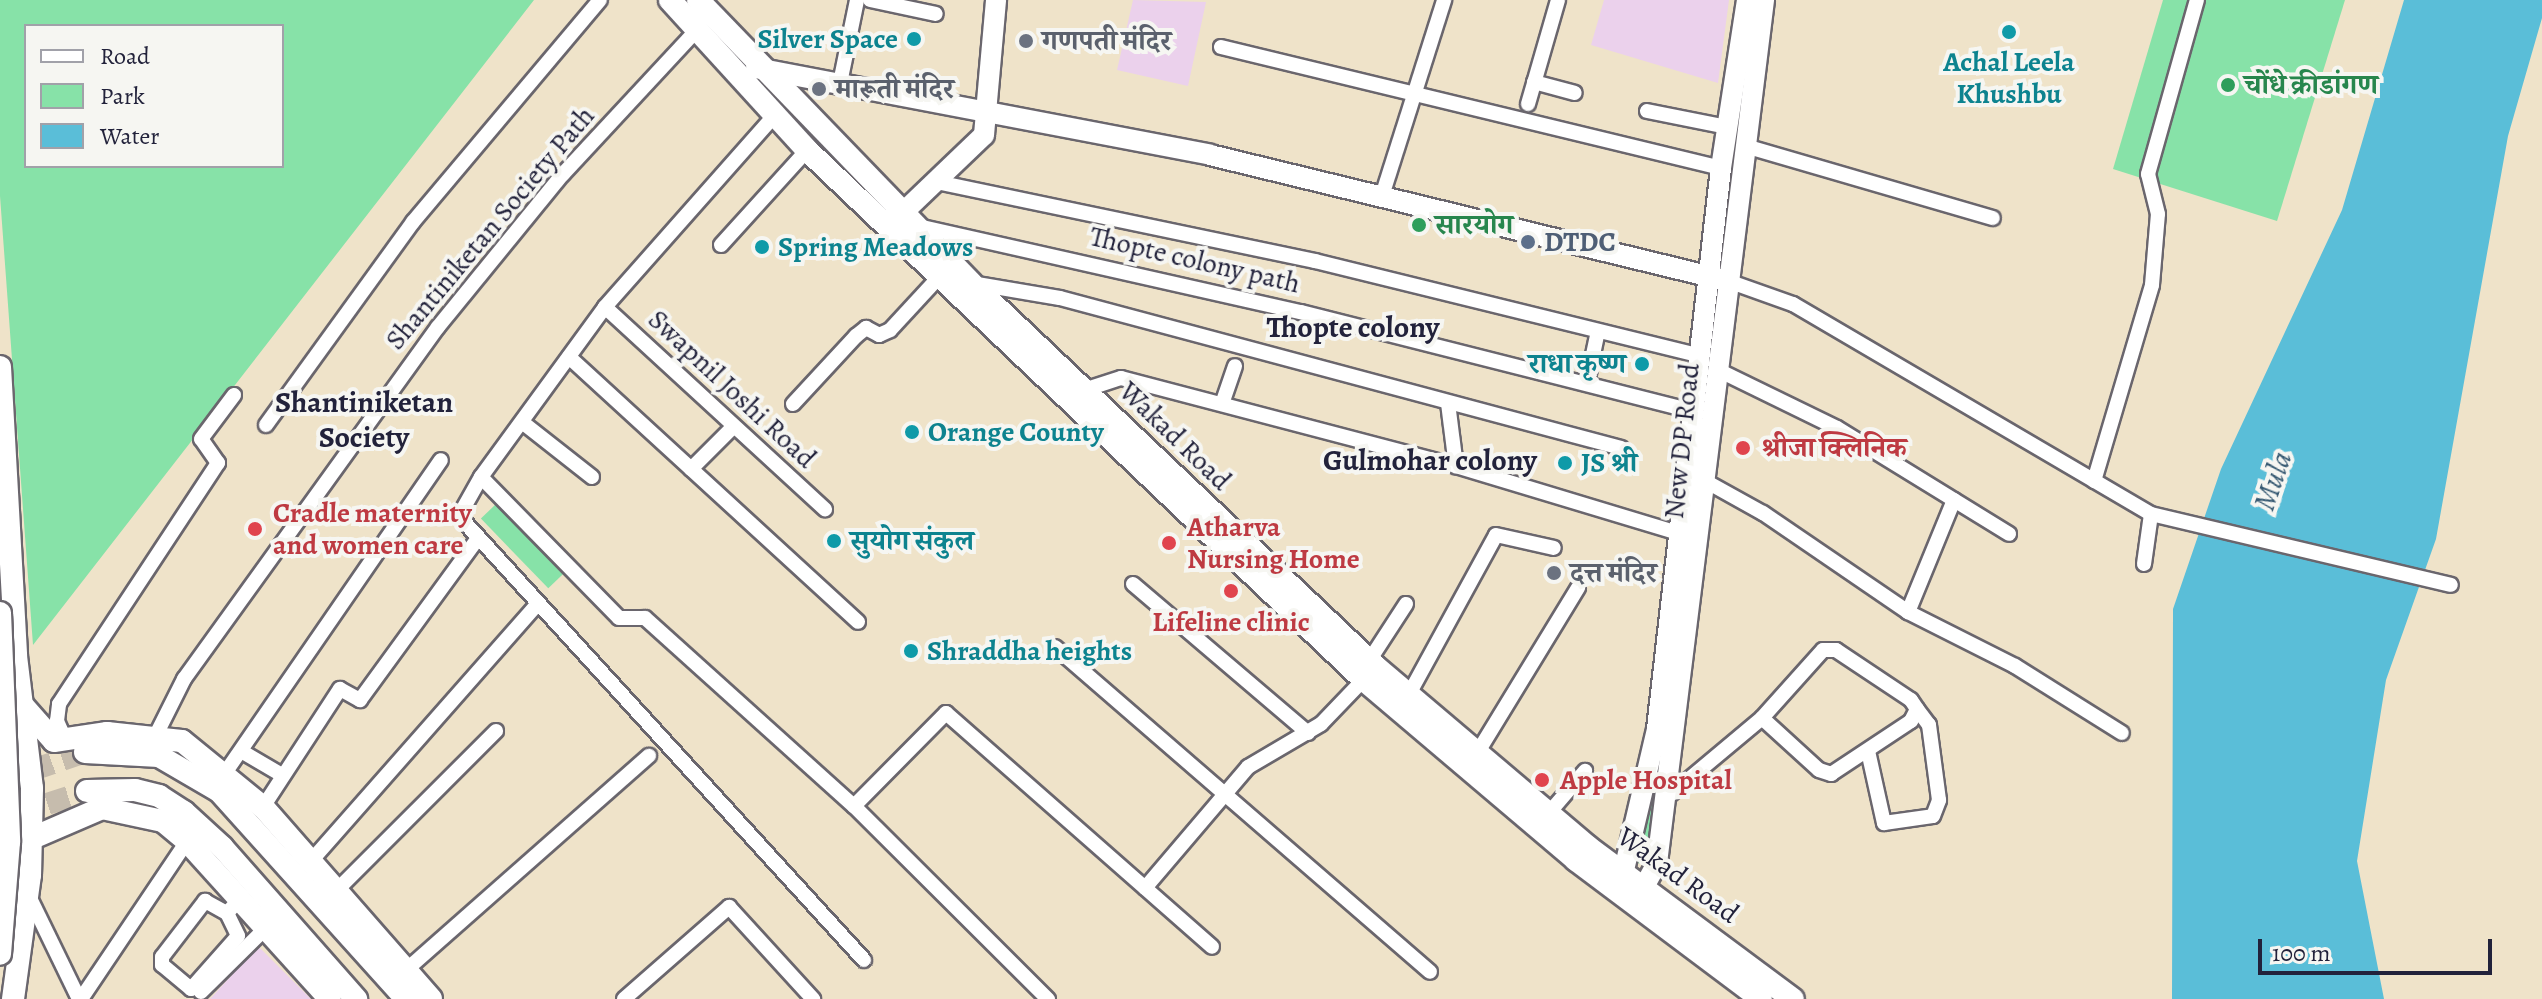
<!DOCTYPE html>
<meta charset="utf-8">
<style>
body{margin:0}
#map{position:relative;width:2542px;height:999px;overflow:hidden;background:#efe3c9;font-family:Alegreya,"Noto Serif Devanagari",serif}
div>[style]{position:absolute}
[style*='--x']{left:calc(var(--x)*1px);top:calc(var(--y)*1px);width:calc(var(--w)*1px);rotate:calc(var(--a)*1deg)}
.built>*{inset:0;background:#ebd1ec}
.green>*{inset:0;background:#87e2a8;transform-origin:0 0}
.water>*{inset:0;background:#5abed8}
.primary-tunnel>*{height:22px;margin-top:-11px;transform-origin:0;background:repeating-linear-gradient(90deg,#c6bcad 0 22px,transparent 0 33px)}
.roads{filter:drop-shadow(2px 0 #6a666d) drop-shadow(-2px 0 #6a666d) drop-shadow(0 2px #6a666d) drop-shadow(0 -2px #6a666d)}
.street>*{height:14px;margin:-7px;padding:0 7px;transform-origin:7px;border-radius:7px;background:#fff}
.secondary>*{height:20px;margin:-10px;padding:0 10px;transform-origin:10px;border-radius:10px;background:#fff}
.primary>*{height:22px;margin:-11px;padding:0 11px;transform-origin:11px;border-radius:11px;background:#fff}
.bridges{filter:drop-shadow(2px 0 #6a666d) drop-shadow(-2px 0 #6a666d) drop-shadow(0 2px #6a666d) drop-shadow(0 -2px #6a666d)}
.primary-bridge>*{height:22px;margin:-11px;padding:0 11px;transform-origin:11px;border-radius:11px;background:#fff}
.dots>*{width:22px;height:22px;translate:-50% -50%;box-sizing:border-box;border:4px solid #f6f6f2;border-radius:50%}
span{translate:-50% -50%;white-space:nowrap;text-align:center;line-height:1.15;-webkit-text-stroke:8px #f6f6f2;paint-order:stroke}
.culture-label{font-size:28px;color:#0d838f;font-weight:700}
.right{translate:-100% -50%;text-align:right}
.left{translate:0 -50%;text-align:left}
.worship-label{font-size:28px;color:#5b616d;font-weight:700}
.leisure-label{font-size:28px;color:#27864d;font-weight:700}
.street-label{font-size:28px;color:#22223b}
.service-label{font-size:28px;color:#4e5e75;font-weight:700}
.health-label{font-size:28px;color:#be3a42;font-weight:700}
.neighbourhood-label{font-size:30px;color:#22223b;font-weight:700}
.water-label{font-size:30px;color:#365972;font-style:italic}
.legend{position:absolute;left:24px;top:24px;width:260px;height:144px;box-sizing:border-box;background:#f6f6f2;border:2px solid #a1a1a9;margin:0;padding:10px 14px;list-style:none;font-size:24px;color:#22223b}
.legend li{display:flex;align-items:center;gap:16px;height:40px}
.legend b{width:40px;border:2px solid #a1a1a9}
.scale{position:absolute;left:2258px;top:939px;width:234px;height:36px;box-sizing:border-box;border:4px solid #22223b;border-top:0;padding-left:10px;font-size:24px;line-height:28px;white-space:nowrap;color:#22223b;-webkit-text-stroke:6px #f6f6f2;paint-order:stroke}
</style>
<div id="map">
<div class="built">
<div style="clip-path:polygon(1133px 0,1206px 2px,1188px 86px,1117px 70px)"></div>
<div style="clip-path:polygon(1604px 0,1729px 0,1718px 83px,1591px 45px)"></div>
<div style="clip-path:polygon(258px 946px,311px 999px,210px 999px)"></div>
</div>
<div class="green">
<div style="clip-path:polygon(evenodd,0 0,534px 0,33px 645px,0 196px,0 0,26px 26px,282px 26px,282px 166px,26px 166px,26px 26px)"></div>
<div style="clip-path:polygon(2163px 0,2345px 0,2277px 221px,2113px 169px)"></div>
<div style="left:496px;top:504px;width:97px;height:21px;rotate:46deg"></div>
<div style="clip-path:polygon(1656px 756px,1665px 756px,1645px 866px,1638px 863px,1635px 837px)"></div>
</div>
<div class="water">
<div style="clip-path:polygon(2404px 0,2542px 0,2542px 18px,2508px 136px,2436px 539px,2386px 680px,2357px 861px,2384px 999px,2172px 999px,2173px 609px,2221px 469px,2342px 210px)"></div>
</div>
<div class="primary-tunnel">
<div style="--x:0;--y:781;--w:90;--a:-18.8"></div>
<div style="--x:16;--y:814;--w:75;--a:-17.9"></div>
</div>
<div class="roads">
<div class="street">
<div style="--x:870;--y:0;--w:67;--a:12"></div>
<div style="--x:1221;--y:47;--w:514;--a:13.6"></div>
<div style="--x:1534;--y:82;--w:42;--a:15"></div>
<div style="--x:840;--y:83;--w:85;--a:-78.4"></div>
<div style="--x:1528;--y:104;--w:108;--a:-73.9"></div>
<div style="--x:1647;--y:111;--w:82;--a:11.3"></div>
<div style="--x:774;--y:116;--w:255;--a:131.5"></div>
<div style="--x:605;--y:307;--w:210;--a:126.1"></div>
<div style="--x:481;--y:477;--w:45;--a:119.4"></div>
<div style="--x:459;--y:516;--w:601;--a:47.63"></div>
<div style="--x:1745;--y:146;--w:258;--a:16.2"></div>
<div style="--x:937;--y:182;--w:386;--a:11.8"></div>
<div style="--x:1315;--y:261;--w:399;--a:13.8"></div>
<div style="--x:1382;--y:196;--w:206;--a:-72.4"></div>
<div style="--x:918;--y:226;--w:393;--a:12.7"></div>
<div style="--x:1301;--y:312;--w:407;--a:14.2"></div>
<div style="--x:721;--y:245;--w:128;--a:-47.8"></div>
<div style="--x:1728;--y:281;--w:69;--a:19.5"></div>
<div style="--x:1793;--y:304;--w:415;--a:30.4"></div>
<div style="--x:2151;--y:514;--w:308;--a:13.3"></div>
<div style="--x:971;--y:283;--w:90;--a:9.6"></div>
<div style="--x:1060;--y:298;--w:581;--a:14.97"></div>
<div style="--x:605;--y:307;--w:299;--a:42.6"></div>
<div style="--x:569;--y:357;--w:392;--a:42.5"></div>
<div style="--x:1718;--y:370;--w:132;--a:26"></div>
<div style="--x:1837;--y:428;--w:202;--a:31.6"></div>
<div style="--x:1587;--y:383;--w:53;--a:-78.1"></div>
<div style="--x:1084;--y:390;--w:39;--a:-18"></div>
<div style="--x:1121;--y:378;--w:346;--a:14.7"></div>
<div style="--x:1456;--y:466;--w:235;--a:16.8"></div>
<div style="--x:1448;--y:403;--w:64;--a:82.8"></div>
<div style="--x:793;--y:404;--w:93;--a:-47.2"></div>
<div style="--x:856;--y:336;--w:13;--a:-39"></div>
<div style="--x:866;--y:328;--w:15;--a:28"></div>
<div style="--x:879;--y:335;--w:12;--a:-24"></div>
<div style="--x:890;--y:330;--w:72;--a:-47.2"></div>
<div style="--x:1222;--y:404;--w:40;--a:-71.1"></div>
<div style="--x:522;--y:422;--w:89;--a:38.2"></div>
<div style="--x:266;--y:425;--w:251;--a:-54.1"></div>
<div style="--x:413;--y:222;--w:290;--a:-49.9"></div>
<div style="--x:691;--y:469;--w:58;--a:-45"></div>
<div style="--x:481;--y:477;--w:197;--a:45.6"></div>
<div style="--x:619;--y:618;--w:26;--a:0"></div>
<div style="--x:645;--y:618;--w:281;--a:42"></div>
<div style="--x:854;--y:806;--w:274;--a:44.9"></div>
<div style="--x:2094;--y:481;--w:204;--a:-73.5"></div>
<div style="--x:2152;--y:285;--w:71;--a:-85.2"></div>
<div style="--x:2158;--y:214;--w:41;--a:-104"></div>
<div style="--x:2148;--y:174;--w:181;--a:-74.3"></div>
<div style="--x:1707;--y:482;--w:64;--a:29"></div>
<div style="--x:1763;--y:513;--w:176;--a:34.3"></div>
<div style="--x:1908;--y:612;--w:120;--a:26.8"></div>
<div style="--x:2015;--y:666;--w:126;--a:32.1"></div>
<div style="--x:2144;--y:564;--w:50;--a:-82"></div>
<div style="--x:1133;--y:584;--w:230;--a:40.4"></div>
<div style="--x:1908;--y:612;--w:121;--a:-67.7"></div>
<div style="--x:1055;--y:647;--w:496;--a:40.9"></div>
<div style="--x:1369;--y:661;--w:68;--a:-57"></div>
<div style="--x:1408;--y:696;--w:183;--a:-61.3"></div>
<div style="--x:1496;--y:535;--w:59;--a:12.6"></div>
<div style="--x:156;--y:735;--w:63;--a:-63.4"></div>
<div style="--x:184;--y:679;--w:434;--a:-54.2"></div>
<div style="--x:438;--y:327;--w:198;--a:-50.8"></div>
<div style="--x:563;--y:174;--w:195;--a:-47.1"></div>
<div style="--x:65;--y:739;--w:20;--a:-114"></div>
<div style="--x:57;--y:721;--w:17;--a:-83"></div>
<div style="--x:59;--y:704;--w:289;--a:-56.6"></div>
<div style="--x:218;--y:463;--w:29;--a:-125"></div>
<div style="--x:201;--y:439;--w:55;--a:-53.1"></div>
<div style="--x:241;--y:751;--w:45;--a:30.5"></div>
<div style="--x:1868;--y:751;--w:74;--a:77.5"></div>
<div style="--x:1884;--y:823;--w:49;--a:-8.1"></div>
<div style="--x:1933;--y:816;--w:17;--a:-69"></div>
<div style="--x:1939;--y:800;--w:76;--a:-97.6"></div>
<div style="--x:1929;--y:725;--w:20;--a:-127"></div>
<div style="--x:1476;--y:755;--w:196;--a:-58.6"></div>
<div style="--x:225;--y:773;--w:380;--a:-55.4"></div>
<div style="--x:1664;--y:800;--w:128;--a:-39.9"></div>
<div style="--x:1762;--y:718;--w:77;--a:42.4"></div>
<div style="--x:1819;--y:770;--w:13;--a:18"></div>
<div style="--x:1831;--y:774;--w:96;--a:-33.5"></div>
<div style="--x:1911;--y:721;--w:13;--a:-63"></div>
<div style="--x:1917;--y:709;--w:11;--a:-124"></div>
<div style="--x:1911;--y:700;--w:90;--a:-146.3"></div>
<div style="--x:1836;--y:650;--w:13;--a:180"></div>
<div style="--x:1823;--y:650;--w:91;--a:131.9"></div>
<div style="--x:854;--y:806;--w:131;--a:-45.3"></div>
<div style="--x:946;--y:713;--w:354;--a:41.3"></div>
<div style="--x:263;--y:807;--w:141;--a:-56.9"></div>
<div style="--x:340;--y:689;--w:23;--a:29"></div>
<div style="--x:360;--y:700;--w:200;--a:-53.9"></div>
<div style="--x:1548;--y:814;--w:57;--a:-49.3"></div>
<div style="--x:311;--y:861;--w:341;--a:-48.6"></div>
<div style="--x:1145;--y:888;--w:159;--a:-49.6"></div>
<div style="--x:1248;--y:767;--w:85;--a:-30.5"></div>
<div style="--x:1321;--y:724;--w:66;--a:-46.2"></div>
<div style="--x:337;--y:890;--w:225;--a:-45"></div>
<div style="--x:29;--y:896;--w:114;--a:64.1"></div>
<div style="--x:227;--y:913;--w:25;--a:64"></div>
<div style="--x:238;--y:936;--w:71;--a:131.6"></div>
<div style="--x:191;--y:989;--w:38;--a:-140"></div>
<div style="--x:162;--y:965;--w:8;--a:-90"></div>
<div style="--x:162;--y:957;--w:71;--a:-52.5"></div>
<div style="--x:205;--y:901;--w:25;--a:29"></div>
<div style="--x:227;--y:913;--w:19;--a:-47"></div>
<div style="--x:406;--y:970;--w:324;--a:-41.4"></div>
<div style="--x:201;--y:992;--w:91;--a:-44.6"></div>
<div style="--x:81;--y:999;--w:190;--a:-56.1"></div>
<div style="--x:624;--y:999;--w:140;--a:-41.2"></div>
<div style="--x:729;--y:907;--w:125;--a:47.6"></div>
</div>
<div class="secondary">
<div style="--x:756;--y:68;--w:462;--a:10.8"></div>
<div style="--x:1210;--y:155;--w:533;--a:13.67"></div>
<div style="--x:892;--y:223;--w:127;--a:-43.7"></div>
<div style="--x:984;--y:135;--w:136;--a:-84.9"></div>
<div style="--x:1624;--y:870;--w:145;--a:-76.8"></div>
<div style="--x:1657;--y:729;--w:565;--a:-83.49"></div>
<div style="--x:1721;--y:168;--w:170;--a:-81.2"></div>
<div style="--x:1645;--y:885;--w:25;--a:-61"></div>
<div style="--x:1657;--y:863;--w:870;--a:-82.93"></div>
</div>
<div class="primary">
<div style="--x:670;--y:0;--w:203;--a:47.6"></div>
<div style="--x:807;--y:150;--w:769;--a:43.58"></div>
<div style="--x:1364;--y:680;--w:278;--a:40.3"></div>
<div style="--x:1576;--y:860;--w:231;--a:36.9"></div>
<div style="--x:698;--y:0;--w:393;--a:46"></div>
<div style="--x:971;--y:283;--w:558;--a:43.48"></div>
<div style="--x:1376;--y:667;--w:278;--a:40.3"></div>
<div style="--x:1588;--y:847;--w:255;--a:36.6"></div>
<div style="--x:0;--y:367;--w:289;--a:86.8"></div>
<div style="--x:16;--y:656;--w:133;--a:83.1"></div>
<div style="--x:32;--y:788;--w:87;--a:91.3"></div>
<div style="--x:30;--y:875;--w:125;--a:97.8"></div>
<div style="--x:24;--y:707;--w:45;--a:48.6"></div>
<div style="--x:54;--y:741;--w:54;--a:-8.6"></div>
<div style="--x:107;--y:733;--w:75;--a:6.1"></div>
<div style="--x:182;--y:741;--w:104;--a:39.2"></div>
<div style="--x:263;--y:807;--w:255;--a:48.8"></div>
<div style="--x:85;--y:752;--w:74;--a:3.1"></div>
<div style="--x:159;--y:756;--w:69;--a:30.3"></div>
<div style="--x:219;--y:791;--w:280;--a:48"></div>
<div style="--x:87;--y:791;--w:48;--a:-1.2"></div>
<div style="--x:135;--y:790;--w:25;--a:14"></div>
<div style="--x:159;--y:796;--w:30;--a:33"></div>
<div style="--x:184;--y:812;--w:52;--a:42.6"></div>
<div style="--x:222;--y:847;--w:203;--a:48.6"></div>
<div style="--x:21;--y:843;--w:88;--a:-23.4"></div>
<div style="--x:102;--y:808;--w:62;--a:12"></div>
<div style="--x:163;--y:821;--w:31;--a:40"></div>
<div style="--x:187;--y:841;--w:213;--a:47.9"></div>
</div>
</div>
<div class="bridges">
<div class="primary-bridge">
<div style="--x:0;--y:613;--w:229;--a:87.7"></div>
<div style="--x:9;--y:842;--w:112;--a:94.6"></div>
</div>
</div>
<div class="dots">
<div style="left:2009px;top:32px;background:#0f9aa8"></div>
<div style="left:914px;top:39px;background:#0f9aa8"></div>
<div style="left:1026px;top:41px;background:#6b7280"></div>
<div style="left:2228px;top:85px;background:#2e9e5b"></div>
<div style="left:819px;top:89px;background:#6b7280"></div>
<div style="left:1419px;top:225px;background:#2e9e5b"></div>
<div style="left:1528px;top:242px;background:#5c6f8a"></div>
<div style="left:762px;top:247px;background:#0f9aa8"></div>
<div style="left:1642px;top:364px;background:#0f9aa8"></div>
<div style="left:912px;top:432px;background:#0f9aa8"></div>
<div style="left:1743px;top:448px;background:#e0444e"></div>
<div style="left:1565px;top:463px;background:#0f9aa8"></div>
<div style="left:255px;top:529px;background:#e0444e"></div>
<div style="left:834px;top:541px;background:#0f9aa8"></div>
<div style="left:1169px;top:543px;background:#e0444e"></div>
<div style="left:1554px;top:573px;background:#6b7280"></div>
<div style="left:1231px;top:591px;background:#e0444e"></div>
<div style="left:911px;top:651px;background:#0f9aa8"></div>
<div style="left:1542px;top:780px;background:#e0444e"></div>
</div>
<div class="culture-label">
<span class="right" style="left:898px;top:39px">Silver Space</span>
<span style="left:2009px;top:78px">Achal Leela<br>Khushbu</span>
<span class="left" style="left:778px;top:247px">Spring Meadows</span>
<span class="right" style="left:1626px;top:364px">राधा कृष्ण</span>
<span class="left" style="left:928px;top:432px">Orange County</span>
<span class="left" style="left:1581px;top:463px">JS श्री</span>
<span class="left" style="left:850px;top:541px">सुयोग संकुल</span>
<span class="left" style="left:927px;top:651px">Shraddha heights</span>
</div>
<div class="worship-label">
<span class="left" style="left:1042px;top:41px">गणपती मंदिर</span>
<span class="left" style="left:835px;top:89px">मारूती मंदिर</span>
<span class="left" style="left:1570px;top:573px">दत्त मंदिर</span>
</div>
<div class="leisure-label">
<span class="left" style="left:2244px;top:85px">चोंधे क्रीडांगण</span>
<span class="left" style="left:1435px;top:225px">सारयोग</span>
</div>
<div class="street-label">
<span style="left:490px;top:228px;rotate:-50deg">Shantiniketan Society Path</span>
<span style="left:1195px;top:260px;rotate:13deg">Thopte colony path</span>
<span style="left:732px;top:389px;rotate:43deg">Swapnil Joshi Road</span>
<span style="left:1175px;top:436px;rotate:44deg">Wakad Road</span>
<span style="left:1682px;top:441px;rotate:-84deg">New DP Road</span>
<span style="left:1678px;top:875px;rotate:36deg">Wakad Road</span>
</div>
<div class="service-label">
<span class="left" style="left:1544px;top:242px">DTDC</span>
</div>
<div class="health-label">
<span class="left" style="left:1761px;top:448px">श्रीजा क्लिनिक</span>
<span class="left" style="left:273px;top:529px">Cradle maternity<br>and women care</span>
<span class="left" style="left:1187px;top:543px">Atharva<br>Nursing Home</span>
<span style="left:1231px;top:622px">Lifeline clinic</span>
<span class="left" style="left:1560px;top:780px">Apple Hospital</span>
</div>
<div class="neighbourhood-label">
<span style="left:1353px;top:327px">Thopte colony</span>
<span style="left:364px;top:419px">Shantiniketan<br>Society</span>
<span style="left:1430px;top:460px">Gulmohar colony</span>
</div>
<div class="water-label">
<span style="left:2273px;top:481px;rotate:-71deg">Mula</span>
</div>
<ul class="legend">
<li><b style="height:10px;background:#fff"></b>Road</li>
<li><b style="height:22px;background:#87e2a8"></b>Park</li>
<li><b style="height:22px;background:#5abed8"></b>Water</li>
</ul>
<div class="scale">100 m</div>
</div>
